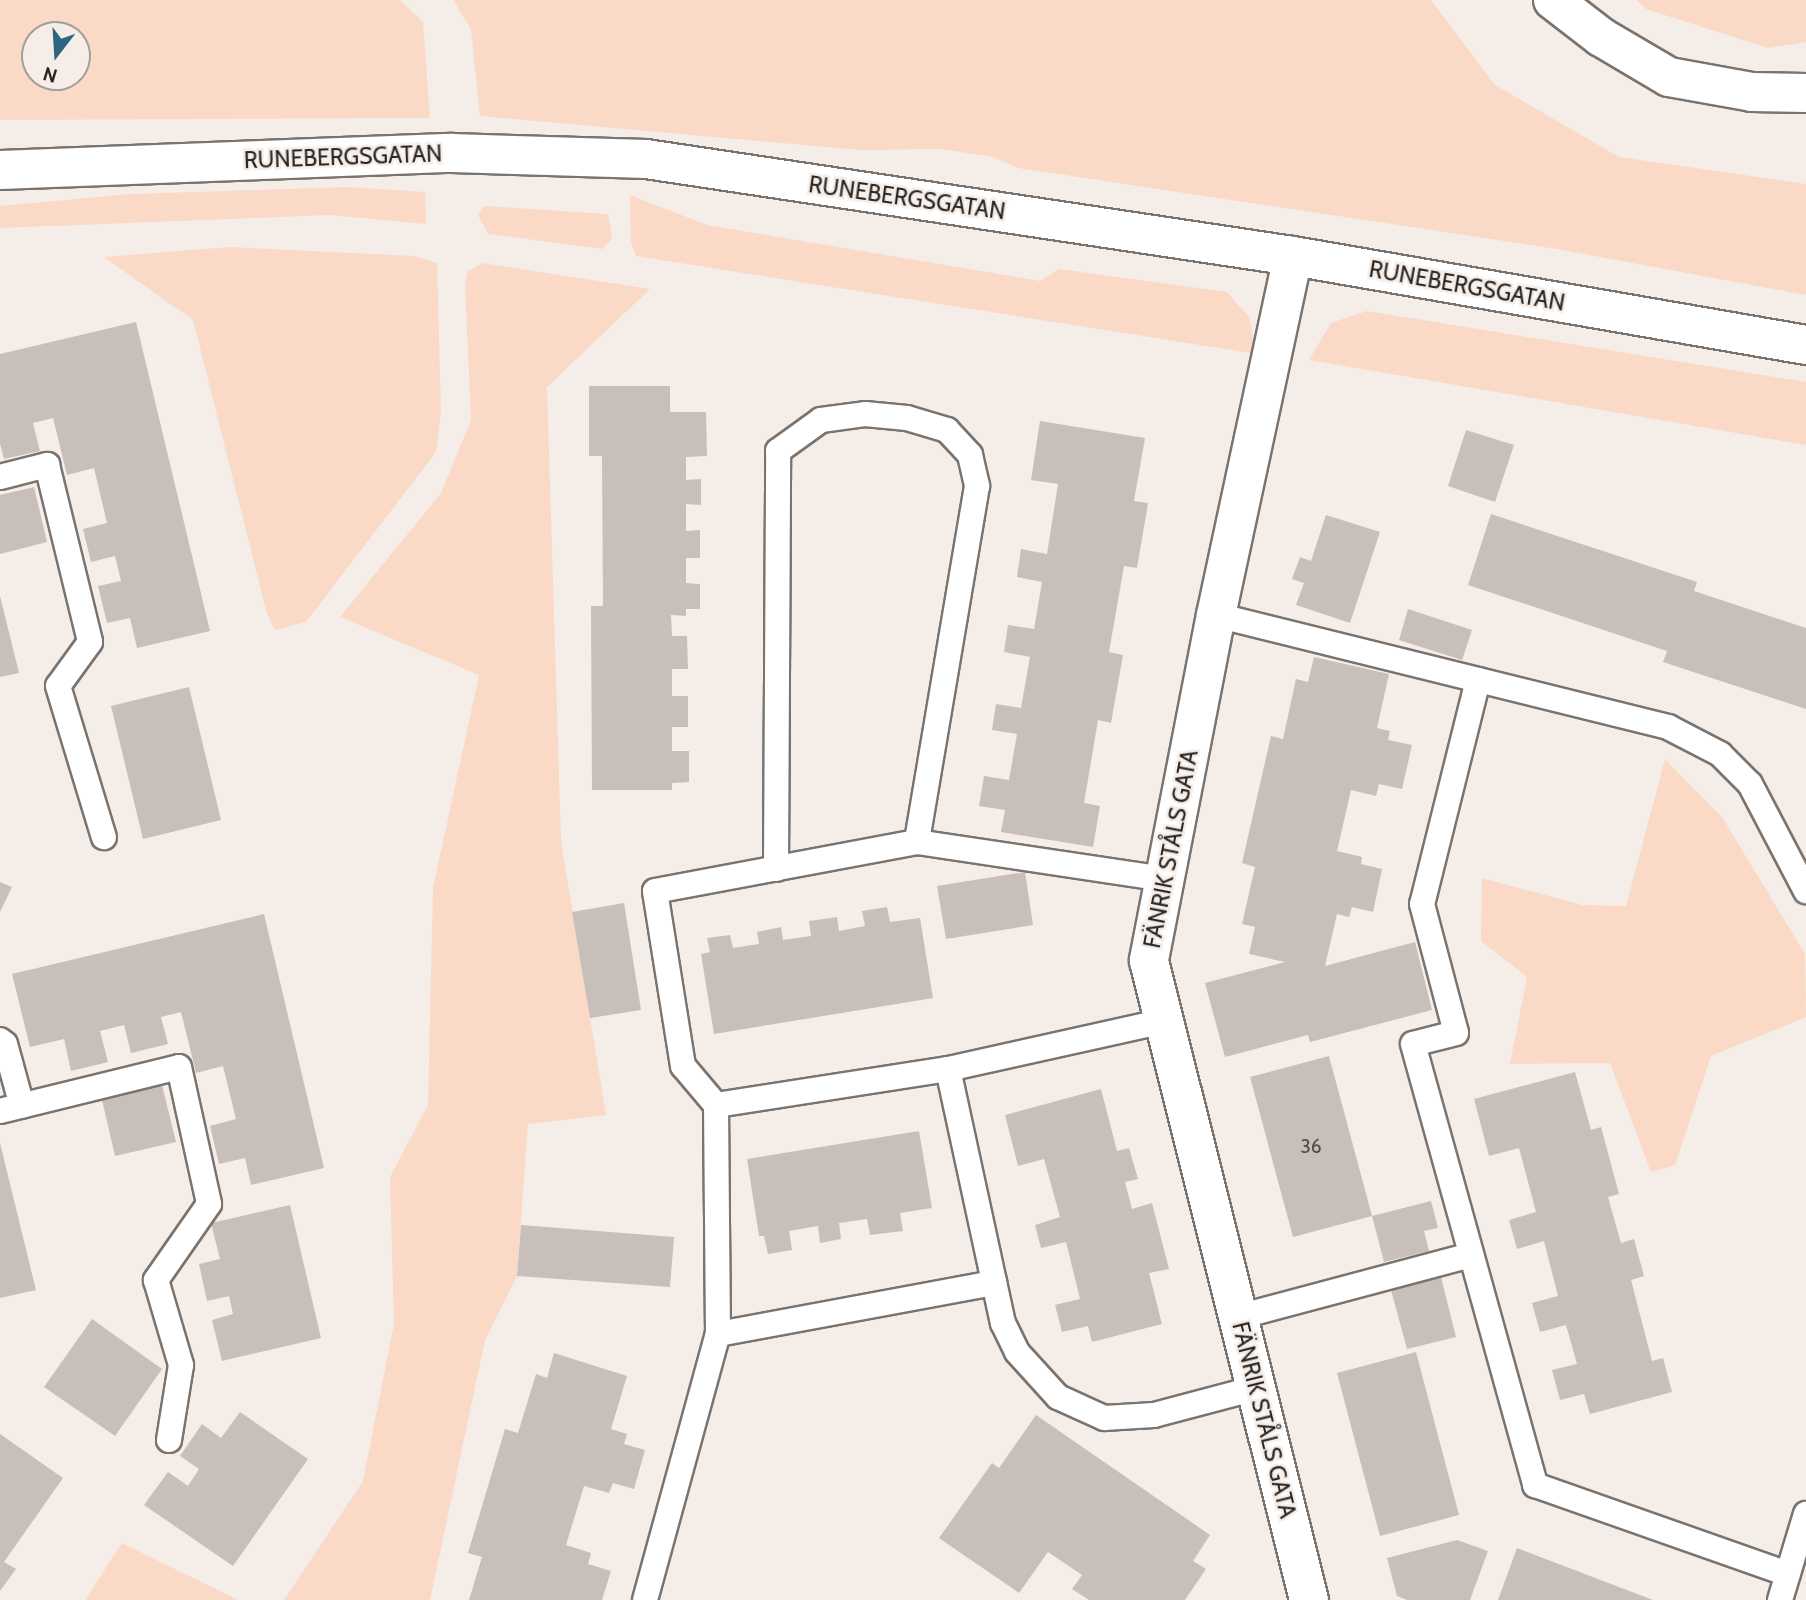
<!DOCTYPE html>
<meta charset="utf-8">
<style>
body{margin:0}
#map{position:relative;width:1806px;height:1600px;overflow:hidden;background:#f5ede8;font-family:Cabin,sans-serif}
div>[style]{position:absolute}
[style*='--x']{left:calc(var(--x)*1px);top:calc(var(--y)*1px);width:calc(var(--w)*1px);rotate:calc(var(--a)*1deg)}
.green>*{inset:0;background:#fad9c7}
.building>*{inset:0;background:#c8bfbb}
.roads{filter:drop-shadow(2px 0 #7a736e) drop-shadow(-2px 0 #7a736e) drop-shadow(0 2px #7a736e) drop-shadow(0 -2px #7a736e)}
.service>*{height:24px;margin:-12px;padding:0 12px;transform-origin:12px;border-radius:12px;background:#fff}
.minor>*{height:38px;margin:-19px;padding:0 19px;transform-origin:19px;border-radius:19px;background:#fff}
.primary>*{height:38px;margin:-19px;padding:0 19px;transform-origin:19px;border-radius:19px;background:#fff}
span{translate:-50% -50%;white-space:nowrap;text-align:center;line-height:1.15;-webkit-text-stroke:5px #f5ede8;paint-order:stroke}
.number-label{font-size:19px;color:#504c49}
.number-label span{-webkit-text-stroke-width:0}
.street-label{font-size:23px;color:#282523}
.north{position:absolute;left:21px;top:21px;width:70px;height:70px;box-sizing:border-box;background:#f5ede8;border:2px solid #a39d99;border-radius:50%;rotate:197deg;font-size:19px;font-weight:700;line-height:28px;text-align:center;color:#282523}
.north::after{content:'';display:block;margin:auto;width:24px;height:32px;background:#2e6680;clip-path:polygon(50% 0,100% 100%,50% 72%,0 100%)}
</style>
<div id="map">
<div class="green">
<i style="clip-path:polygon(evenodd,0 0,400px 0,423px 22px,430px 118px,0 120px,0 0,35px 35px,77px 35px,77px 77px,35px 77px,35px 35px)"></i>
<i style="clip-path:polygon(453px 0,1431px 0,1495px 85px,1619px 157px,1806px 184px,1806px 295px,1557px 249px,1018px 168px,993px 157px,942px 149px,860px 150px,480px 116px,471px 29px)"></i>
<i style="clip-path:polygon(1636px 0,1806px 0,1806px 42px,1768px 48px,1646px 9px)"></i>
<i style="clip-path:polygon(347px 187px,425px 192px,426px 224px,330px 215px,0 228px,0 206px,130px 194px)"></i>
<i style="clip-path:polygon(630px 195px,707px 225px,1040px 281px,1059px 269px,1227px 292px,1249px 317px,1257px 354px,636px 256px,631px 242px)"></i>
<i style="clip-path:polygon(484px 206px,608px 214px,612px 238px,603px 249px,488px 234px,478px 215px)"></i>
<i style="clip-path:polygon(229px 247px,414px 256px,437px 263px,441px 412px,436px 452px,306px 622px,275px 630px,267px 614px,193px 320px,104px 257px)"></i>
<i style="clip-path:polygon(483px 263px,650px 289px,547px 387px,561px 841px,606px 1115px,528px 1124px,517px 1276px,485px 1340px,430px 1600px,284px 1600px,363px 1481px,394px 1324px,390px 1177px,428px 1105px,433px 888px,479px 675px,340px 617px,441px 493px,471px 420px,465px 284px,468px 271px)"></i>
<i style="clip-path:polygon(1367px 311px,1806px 382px,1806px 445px,1309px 360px,1331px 323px)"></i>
<i style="clip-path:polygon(1665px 759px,1722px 817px,1805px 954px,1806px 1017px,1711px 1056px,1675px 1165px,1651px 1172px,1610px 1063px,1510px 1064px,1527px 977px,1481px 941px,1482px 878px,1582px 905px,1626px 906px)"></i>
<i style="clip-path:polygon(122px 1543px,238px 1600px,85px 1600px)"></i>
</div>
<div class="building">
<i style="clip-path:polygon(136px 322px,210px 631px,137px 648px,130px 618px,107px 623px,98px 586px,121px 581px,115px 556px,91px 562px,83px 529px,107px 523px,94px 468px,67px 475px,53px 418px,33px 423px,40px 451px,4px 459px,0 444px,0 354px)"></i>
<i style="clip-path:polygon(589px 386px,670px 386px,670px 412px,706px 412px,707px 456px,686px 457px,686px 480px,701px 479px,701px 505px,686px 504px,686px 531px,700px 530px,700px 558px,686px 558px,686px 583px,700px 584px,700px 609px,686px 609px,686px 616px,671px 615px,672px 636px,687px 636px,688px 669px,672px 669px,672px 696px,688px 696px,688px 727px,672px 727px,672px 751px,689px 751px,689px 782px,672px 783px,672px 790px,592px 790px,591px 606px,603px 606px,602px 456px,589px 456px)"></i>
<i style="clip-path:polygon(1040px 421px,1145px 438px,1134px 501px,1148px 503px,1137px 568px,1124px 566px,1109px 652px,1123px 655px,1111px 723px,1098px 720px,1084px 803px,1100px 806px,1093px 847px,1001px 832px,1005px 810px,979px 806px,984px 776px,1009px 780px,1017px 734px,992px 730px,996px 704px,1021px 708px,1030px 657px,1004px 652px,1008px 625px,1034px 629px,1042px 582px,1017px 577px,1021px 549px,1047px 554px,1058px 484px,1031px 480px)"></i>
<i style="clip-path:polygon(1466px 430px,1514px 445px,1495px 502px,1448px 486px)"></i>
<i style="clip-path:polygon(34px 487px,47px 542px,0 554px,0 495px)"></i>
<i style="clip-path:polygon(1491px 514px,1697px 582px,1694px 591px,1806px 628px,1806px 709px,1663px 662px,1667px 651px,1468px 585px)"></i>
<i style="clip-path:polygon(1326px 515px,1380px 532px,1350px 623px,1296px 605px,1304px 583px,1292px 579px,1300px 557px,1311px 561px)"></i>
<i style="clip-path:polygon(0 596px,19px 673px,0 677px)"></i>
<i style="clip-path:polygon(1408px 609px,1472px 630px,1462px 660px,1399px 640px)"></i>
<i style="clip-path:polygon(1314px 657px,1389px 674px,1377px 728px,1390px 731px,1388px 740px,1412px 745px,1402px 789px,1379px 784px,1376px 796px,1351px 790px,1337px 851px,1362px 857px,1361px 864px,1382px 869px,1373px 912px,1352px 907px,1349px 917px,1337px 914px,1325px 966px,1415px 942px,1432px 1010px,1310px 1042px,1308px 1035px,1225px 1057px,1205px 983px,1285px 962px,1249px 954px,1255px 927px,1242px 924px,1255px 867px,1242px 863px,1271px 736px,1283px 739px,1296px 679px,1308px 682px)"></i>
<i style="clip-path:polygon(189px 687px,221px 820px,143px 839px,111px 706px)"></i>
<i style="clip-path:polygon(1025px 872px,1033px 925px,946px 939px,937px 886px)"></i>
<i style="clip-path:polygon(0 882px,12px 887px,0 912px)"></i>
<i style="clip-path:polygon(624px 903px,641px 1010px,590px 1018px,572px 912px)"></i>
<i style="clip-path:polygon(887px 907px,890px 922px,920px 918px,933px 998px,714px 1034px,701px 954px,710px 952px,707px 938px,730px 935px,733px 948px,759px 944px,757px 932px,781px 927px,783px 940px,811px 936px,809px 921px,837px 917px,839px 931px,865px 926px,862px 911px)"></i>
<i style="clip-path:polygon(264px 914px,324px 1168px,251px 1185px,245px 1158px,219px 1164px,210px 1126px,236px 1119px,223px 1066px,196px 1073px,181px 1012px,161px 1017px,168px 1044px,131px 1053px,124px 1025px,100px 1031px,108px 1062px,71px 1071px,64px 1039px,30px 1047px,12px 974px)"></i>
<i style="clip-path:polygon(1329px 1056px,1372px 1216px,1431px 1201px,1438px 1228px,1424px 1231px,1429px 1251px,1384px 1262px,1372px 1216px,1293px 1237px,1250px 1077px)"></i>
<i style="clip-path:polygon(1575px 1072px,1591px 1130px,1601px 1127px,1619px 1194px,1608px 1197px,1621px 1243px,1634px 1239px,1644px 1276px,1631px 1280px,1652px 1361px,1663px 1358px,1672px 1392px,1590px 1414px,1584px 1394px,1560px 1400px,1552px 1370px,1577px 1364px,1566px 1325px,1540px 1332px,1532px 1303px,1558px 1296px,1544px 1241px,1517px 1249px,1509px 1220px,1536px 1212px,1519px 1148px,1489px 1156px,1474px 1099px)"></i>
<i style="clip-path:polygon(162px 1085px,176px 1142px,115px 1156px,102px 1100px)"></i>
<i style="clip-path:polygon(1101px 1089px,1117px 1151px,1129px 1148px,1138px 1179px,1125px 1182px,1132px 1209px,1152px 1203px,1169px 1269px,1149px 1273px,1162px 1324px,1092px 1342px,1088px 1326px,1062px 1332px,1055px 1305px,1080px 1299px,1066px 1242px,1041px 1248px,1035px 1225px,1060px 1217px,1044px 1159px,1018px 1166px,1005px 1115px)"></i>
<i style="clip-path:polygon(919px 1131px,932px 1208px,900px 1213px,903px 1231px,870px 1235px,867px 1219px,839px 1223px,841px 1239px,820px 1243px,818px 1226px,789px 1231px,792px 1250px,768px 1254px,764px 1236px,759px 1236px,747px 1159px)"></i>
<i style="clip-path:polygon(0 1143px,36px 1290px,0 1298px)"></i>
<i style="clip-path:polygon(290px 1205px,321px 1338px,222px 1361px,212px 1320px,233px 1314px,229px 1296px,207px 1301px,199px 1264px,220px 1259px,211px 1223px)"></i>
<i style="clip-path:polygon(521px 1225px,674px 1237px,670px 1287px,517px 1276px)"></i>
<i style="clip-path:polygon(1441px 1277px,1456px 1337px,1407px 1349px,1391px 1290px)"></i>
<i style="clip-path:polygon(92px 1319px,162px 1369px,115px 1436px,44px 1387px)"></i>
<i style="clip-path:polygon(1416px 1352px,1459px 1515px,1380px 1536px,1337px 1373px)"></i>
<i style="clip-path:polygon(554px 1353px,627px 1376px,611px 1429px,627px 1434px,624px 1444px,645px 1450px,634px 1489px,613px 1483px,609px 1493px,584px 1486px,566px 1545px,591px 1553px,588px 1564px,611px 1571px,602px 1600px,469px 1600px,482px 1557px,468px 1553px,505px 1429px,518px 1433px,536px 1374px,547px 1378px)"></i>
<i style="clip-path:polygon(240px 1412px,308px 1459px,233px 1566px,144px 1505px,168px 1472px,188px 1486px,199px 1469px,180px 1456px,202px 1424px,221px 1438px)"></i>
<i style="clip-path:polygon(1036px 1415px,1210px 1535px,1193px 1561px,1206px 1569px,1185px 1600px,1089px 1600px,1072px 1589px,1082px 1575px,1048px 1552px,1019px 1593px,939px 1538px,992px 1463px,999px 1468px)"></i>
<i style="clip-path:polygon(0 1434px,63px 1478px,4px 1562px,16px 1569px,0 1591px)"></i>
<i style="clip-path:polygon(1457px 1540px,1488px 1551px,1470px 1600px,1407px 1600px,1397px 1596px,1387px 1558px)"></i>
<i style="clip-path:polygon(1517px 1548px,1653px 1600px,1498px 1600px)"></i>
</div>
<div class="roads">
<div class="service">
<i style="--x:0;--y:477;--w:49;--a:-14.3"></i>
<i style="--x:47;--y:465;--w:182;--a:76.3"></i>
<i style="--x:90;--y:642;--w:54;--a:126"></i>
<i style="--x:58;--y:686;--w:158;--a:73.1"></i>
<i style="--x:1216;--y:615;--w:466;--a:13.9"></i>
<i style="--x:1668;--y:727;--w:59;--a:27.4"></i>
<i style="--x:1720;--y:754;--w:42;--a:45"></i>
<i style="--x:1750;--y:784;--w:121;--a:62.4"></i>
<i style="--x:1478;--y:680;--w:231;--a:104"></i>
<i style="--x:1422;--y:904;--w:133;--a:75.2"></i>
<i style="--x:1456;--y:1033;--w:44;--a:165.7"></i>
<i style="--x:1413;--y:1044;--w:458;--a:74.5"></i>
<i style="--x:1535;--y:1485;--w:268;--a:19.4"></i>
<i style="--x:776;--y:869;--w:418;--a:-89.7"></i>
<i style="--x:778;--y:451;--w:53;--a:-35.8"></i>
<i style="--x:821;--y:420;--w:44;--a:-7.8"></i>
<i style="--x:865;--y:414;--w:42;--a:5.4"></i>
<i style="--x:907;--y:418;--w:42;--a:16.7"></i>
<i style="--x:947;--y:430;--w:34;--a:47"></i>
<i style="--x:970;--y:455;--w:32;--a:77"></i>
<i style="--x:977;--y:486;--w:361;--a:99.6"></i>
<i style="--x:0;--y:1040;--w:6;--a:39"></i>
<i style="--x:5;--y:1044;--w:64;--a:74.7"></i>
<i style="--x:948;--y:1069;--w:260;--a:77.8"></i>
<i style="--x:1003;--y:1323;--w:32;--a:64"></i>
<i style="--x:1017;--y:1352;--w:61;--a:47.7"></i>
<i style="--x:1058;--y:1397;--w:51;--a:24.5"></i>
<i style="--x:1104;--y:1418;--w:50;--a:-3.4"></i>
<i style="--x:1154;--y:1415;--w:106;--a:-14.8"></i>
<i style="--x:716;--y:1105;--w:51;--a:-130.2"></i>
<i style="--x:683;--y:1066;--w:177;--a:-99.1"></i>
<i style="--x:655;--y:891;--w:267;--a:-10.6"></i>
<i style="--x:917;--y:842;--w:251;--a:8.5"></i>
<i style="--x:0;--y:1111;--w:184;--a:-13.8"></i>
<i style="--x:179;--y:1067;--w:140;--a:77.6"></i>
<i style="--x:209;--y:1204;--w:93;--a:124.9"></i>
<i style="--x:156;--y:1280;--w:89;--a:73.6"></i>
<i style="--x:181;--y:1365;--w:76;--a:99.1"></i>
<i style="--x:1238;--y:1317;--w:241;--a:-14.9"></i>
<i style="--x:718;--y:1334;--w:229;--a:-90.5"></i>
<i style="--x:716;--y:1105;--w:235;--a:-8.8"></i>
<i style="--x:948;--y:1069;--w:221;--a:-12.5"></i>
<i style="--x:645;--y:1600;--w:276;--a:-74.7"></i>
<i style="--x:718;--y:1334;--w:281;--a:-10.5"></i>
<i style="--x:1780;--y:1600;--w:90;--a:-73.2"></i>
</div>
<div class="minor">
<i style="--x:0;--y:170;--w:452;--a:-2.2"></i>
<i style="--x:452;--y:153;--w:194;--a:1.8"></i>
<i style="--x:646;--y:159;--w:654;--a:8.53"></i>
<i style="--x:1293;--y:256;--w:521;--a:9.84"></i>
<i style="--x:1293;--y:256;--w:367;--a:102.1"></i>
<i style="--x:1216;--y:615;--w:352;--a:101"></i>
<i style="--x:1149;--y:961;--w:659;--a:75.94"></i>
</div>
<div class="primary">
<i style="--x:1553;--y:0;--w:61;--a:37.6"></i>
<i style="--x:1601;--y:37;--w:79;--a:30.5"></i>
<i style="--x:1669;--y:77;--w:84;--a:10.2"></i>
<i style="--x:1752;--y:92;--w:54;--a:1.1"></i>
</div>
</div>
<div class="number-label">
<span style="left:1311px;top:1147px">36</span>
</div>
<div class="street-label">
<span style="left:343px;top:157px;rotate:-2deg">RUNEBERGSGATAN</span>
<span style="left:907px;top:198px;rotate:8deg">RUNEBERGSGATAN</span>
<span style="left:1467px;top:286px;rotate:10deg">RUNEBERGSGATAN</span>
<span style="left:1171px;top:849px;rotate:-79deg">FÄNRIK STÅLS GATA</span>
<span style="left:1264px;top:1420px;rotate:76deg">FÄNRIK STÅLS GATA</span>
</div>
<div class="north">N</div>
</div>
